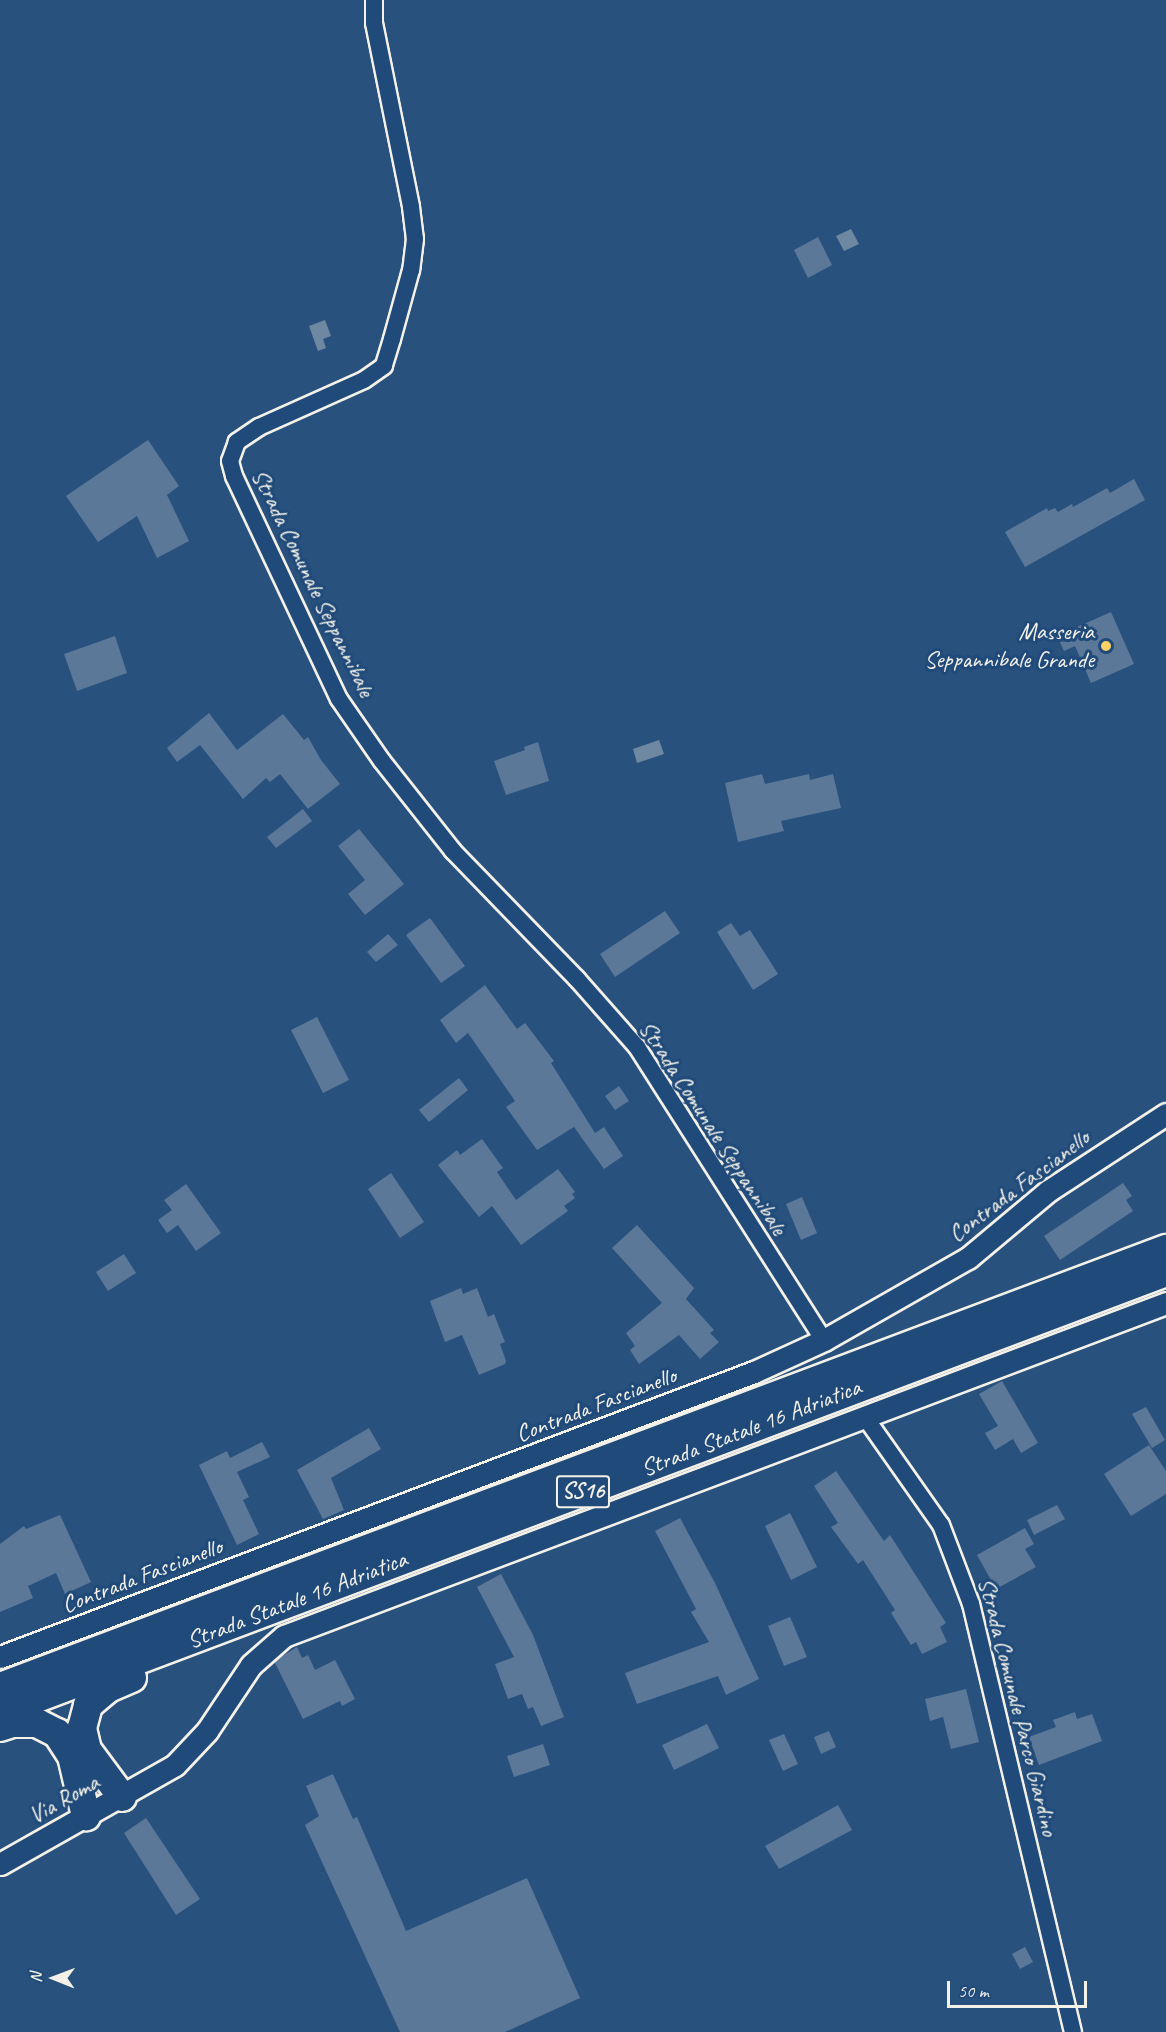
<!DOCTYPE html>
<style>
body{margin:0}
#map{position:relative;width:1166px;height:2032px;overflow:hidden;background:#28517e;font-family:Caveat,sans-serif}
div>[style]{position:absolute}
[style*='--x']{left:calc(var(--x)*1px);top:calc(var(--y)*1px);width:calc(var(--w)*1px);rotate:calc(var(--a)*1deg)}
.water>*{inset:0;background:#6e88a2}
.building>*{inset:0;background:#5b7899}
.roads{filter:drop-shadow(2px 0 #f4f1e8) drop-shadow(-2px 0 #f4f1e8) drop-shadow(0 2px #f4f1e8) drop-shadow(0 -2px #f4f1e8)}
.minor>*{height:16px;margin:-8px;padding:0 8px;transform-origin:8px;border-radius:8px;background:#1f4a7a}
.tertiary>*{height:21px;margin:-10.5px;padding:0 10.5px;transform-origin:10.5px;border-radius:10.5px;background:#1f4a7a}
.trunk>*{height:28px;margin:-14px;padding:0 14px;transform-origin:14px;border-radius:14px;background:#1f4a7a}
.dots>*{width:16px;height:16px;translate:-50% -50%;box-sizing:border-box;border:3px solid #1f4a7a;border-radius:50%}
span{translate:-50% -50%;white-space:nowrap;text-align:center;line-height:1.15;-webkit-text-stroke:6px #1f4a7a;paint-order:stroke}
.shield-label span{padding:2px 4px;background:#1f4a7a;border:2px solid;border-radius:4px;-webkit-text-stroke-width:0}
.shield-label{font-size:22px;color:#f4f1e8;font-weight:700}
.street-label{font-size:24px;color:#f4f1e8}
.poi-label{font-size:24px;color:#f4f1e8}
.right{translate:-100% -50%;text-align:right}
.north{position:absolute;left:24px;top:1948px;width:60px;height:60px;-webkit-text-stroke:4px #1f4a7a;paint-order:stroke;rotate:271deg;font-size:16px;font-weight:700;line-height:24px;text-align:center;color:#f4f1e8}
.north::after{content:'';display:block;margin:auto;width:21px;height:27px;background:#f4f1e8;clip-path:polygon(50% 0,100% 100%,50% 72%,0 100%)}
.scale{position:absolute;left:947px;top:1981px;width:140px;height:27px;box-sizing:border-box;border:3px solid #f4f1e8;border-top:0;padding-left:8px;font-size:18px;line-height:21px;white-space:nowrap;color:#f4f1e8;-webkit-text-stroke:4px #1f4a7a;paint-order:stroke}
</style>
<div id="map">
<div class="water">
<i style="clip-path:polygon(851px 229px,859px 244px,844px 251px,836px 236px)"></i>
<i style="clip-path:polygon(325px 320px,331px 336px,323px 339px,326px 348px,318px 351px,309px 326px)"></i>
<i style="clip-path:polygon(659px 740px,664px 754px,637px 763px,633px 749px)"></i>
</div>
<div class="building">
<i style="clip-path:polygon(818px 237px,832px 265px,808px 278px,794px 250px)"></i>
<i style="clip-path:polygon(148px 440px,179px 486px,167px 495px,189px 541px,157px 558px,137px 516px,98px 542px,66px 496px)"></i>
<i style="clip-path:polygon(1134px 479px,1145px 500px,1025px 567px,1005px 532px,1047px 508px,1048px 511px,1055px 508px,1058px 512px,1072px 504px,1073px 507px,1107px 488px,1110px 493px)"></i>
<i style="clip-path:polygon(1111px 612px,1134px 664px,1091px 683px,1075px 646px,1064px 651px,1057px 636px)"></i>
<i style="clip-path:polygon(115px 636px,127px 673px,77px 691px,64px 654px)"></i>
<i style="clip-path:polygon(209px 713px,237px 750px,283px 714px,304px 740px,308px 737px,321px 760px,340px 784px,308px 809px,280px 774px,270px 782px,266px 778px,243px 799px,200px 745px,177px 762px,167px 748px)"></i>
<i style="clip-path:polygon(538px 742px,549px 781px,506px 795px,494px 761px,525px 750px,524px 747px)"></i>
<i style="clip-path:polygon(762px 774px,765px 784px,809px 774px,810px 780px,833px 774px,841px 808px,781px 821px,784px 831px,738px 842px,725px 783px)"></i>
<i style="clip-path:polygon(303px 809px,312px 821px,276px 848px,267px 837px)"></i>
<i style="clip-path:polygon(359px 829px,404px 884px,365px 915px,348px 894px,365px 880px,338px 846px)"></i>
<i style="clip-path:polygon(665px 911px,680px 933px,615px 977px,600px 954px)"></i>
<i style="clip-path:polygon(430px 918px,465px 966px,441px 983px,406px 935px)"></i>
<i style="clip-path:polygon(731px 923px,740px 936px,750px 930px,778px 974px,753px 990px,717px 932px)"></i>
<i style="clip-path:polygon(388px 934px,398px 945px,376px 962px,367px 952px)"></i>
<i style="clip-path:polygon(485px 985px,517px 1029px,525px 1023px,554px 1061px,551px 1063px,595px 1133px,604px 1127px,623px 1156px,604px 1169px,574px 1127px,537px 1150px,506px 1107px,515px 1101px,468px 1033px,456px 1043px,440px 1020px)"></i>
<i style="clip-path:polygon(317px 1017px,349px 1080px,323px 1093px,291px 1030px)"></i>
<i style="clip-path:polygon(459px 1078px,468px 1090px,429px 1122px,419px 1110px)"></i>
<i style="clip-path:polygon(619px 1086px,629px 1101px,615px 1110px,605px 1096px)"></i>
<i style="clip-path:polygon(482px 1139px,503px 1168px,497px 1172px,516px 1200px,558px 1169px,575px 1192px,572px 1194px,575px 1198px,564px 1206px,568px 1211px,521px 1245px,492px 1206px,479px 1217px,438px 1165px,457px 1150px,460px 1155px)"></i>
<i style="clip-path:polygon(391px 1173px,424px 1222px,400px 1238px,368px 1189px)"></i>
<i style="clip-path:polygon(1123px 1183px,1132px 1196px,1126px 1200px,1133px 1211px,1060px 1260px,1044px 1236px)"></i>
<i style="clip-path:polygon(186px 1184px,221px 1233px,196px 1251px,178px 1225px,167px 1233px,158px 1220px,172px 1210px,164px 1200px)"></i>
<i style="clip-path:polygon(802px 1197px,817px 1233px,801px 1240px,786px 1204px)"></i>
<i style="clip-path:polygon(637px 1225px,694px 1288px,686px 1299px,714px 1330px,710px 1333px,719px 1342px,700px 1359px,679px 1335px,639px 1364px,630px 1350px,635px 1346px,626px 1333px,662px 1303px,612px 1248px)"></i>
<i style="clip-path:polygon(124px 1254px,136px 1273px,108px 1291px,96px 1272px)"></i>
<i style="clip-path:polygon(461px 1288px,463px 1294px,477px 1288px,488px 1317px,494px 1314px,505px 1342px,500px 1344px,506px 1361px,505px 1364px,479px 1375px,462px 1335px,445px 1342px,430px 1301px)"></i>
<i style="clip-path:polygon(1002px 1381px,1038px 1443px,1021px 1453px,1013px 1439px,995px 1450px,985px 1433px,998px 1426px,979px 1394px)"></i>
<i style="clip-path:polygon(1146px 1407px,1165px 1440px,1152px 1448px,1132px 1414px)"></i>
<i style="clip-path:polygon(369px 1428px,381px 1449px,331px 1478px,344px 1510px,323px 1519px,297px 1470px)"></i>
<i style="clip-path:polygon(262px 1442px,270px 1457px,237px 1472px,249px 1497px,243px 1500px,259px 1534px,237px 1545px,199px 1465px,227px 1451px,230px 1458px)"></i>
<i style="clip-path:polygon(1149px 1445px,1166px 1471px,1166px 1494px,1131px 1516px,1104px 1474px)"></i>
<i style="clip-path:polygon(836px 1471px,879px 1534px,884px 1541px,890px 1535px,920px 1582px,946px 1623px,940px 1627px,947px 1642px,922px 1654px,916px 1642px,911px 1645px,891px 1613px,895px 1610px,863px 1560px,858px 1564px,831px 1527px,838px 1523px,814px 1486px)"></i>
<i style="clip-path:polygon(1057px 1505px,1065px 1519px,1034px 1535px,1027px 1520px)"></i>
<i style="clip-path:polygon(790px 1513px,817px 1567px,791px 1580px,765px 1526px)"></i>
<i style="clip-path:polygon(60px 1515px,91px 1582px,65px 1594px,56px 1573px,28px 1586px,33px 1598px,0 1612px,0 1544px,24px 1526px,26px 1529px)"></i>
<i style="clip-path:polygon(680px 1518px,715px 1583px,759px 1679px,726px 1695px,718px 1676px,637px 1704px,625px 1673px,709px 1642px,691px 1612px,696px 1609px,655px 1531px)"></i>
<i style="clip-path:polygon(1025px 1528px,1034px 1544px,1025px 1549px,1036px 1567px,996px 1589px,977px 1555px)"></i>
<i style="clip-path:polygon(501px 1574px,533px 1635px,564px 1717px,541px 1726px,533px 1707px,528px 1709px,522px 1694px,508px 1699px,495px 1664px,514px 1657px,477px 1587px)"></i>
<i style="clip-path:polygon(790px 1617px,807px 1657px,784px 1666px,768px 1626px)"></i>
<i style="clip-path:polygon(297px 1647px,302px 1658px,308px 1655px,315px 1670px,335px 1660px,355px 1699px,342px 1706px,340px 1701px,303px 1719px,274px 1661px)"></i>
<i style="clip-path:polygon(966px 1689px,979px 1742px,951px 1749px,943px 1717px,930px 1721px,925px 1699px)"></i>
<i style="clip-path:polygon(1075px 1712px,1077px 1719px,1092px 1714px,1102px 1741px,1039px 1765px,1029px 1737px,1056px 1727px,1053px 1720px)"></i>
<i style="clip-path:polygon(707px 1724px,719px 1748px,674px 1770px,662px 1745px)"></i>
<i style="clip-path:polygon(829px 1731px,836px 1747px,821px 1754px,814px 1737px)"></i>
<i style="clip-path:polygon(784px 1734px,798px 1764px,783px 1771px,769px 1740px)"></i>
<i style="clip-path:polygon(543px 1744px,550px 1765px,514px 1777px,507px 1756px)"></i>
<i style="clip-path:polygon(333px 1774px,353px 1819px,357px 1817px,406px 1931px,527px 1878px,580px 1998px,505px 2032px,400px 2032px,305px 1825px,319px 1816px,306px 1786px)"></i>
<i style="clip-path:polygon(838px 1805px,852px 1830px,779px 1869px,765px 1846px)"></i>
<i style="clip-path:polygon(146px 1818px,200px 1899px,176px 1915px,124px 1833px)"></i>
<i style="clip-path:polygon(1025px 1947px,1033px 1962px,1020px 1969px,1012px 1954px)"></i>
</div>
<div class="roads">
<div class="minor">
<i style="--x:374;--y:0;--w:23;--a:90"></i>
<i style="--x:374;--y:23;--w:188;--a:78.6"></i>
<i style="--x:411;--y:207;--w:32;--a:83"></i>
<i style="--x:415;--y:239;--w:31;--a:97"></i>
<i style="--x:411;--y:270;--w:72;--a:105.4"></i>
<i style="--x:392;--y:339;--w:28;--a:107"></i>
<i style="--x:384;--y:366;--w:24;--a:145"></i>
<i style="--x:364;--y:380;--w:115;--a:155.9"></i>
<i style="--x:259;--y:427;--w:27;--a:146"></i>
<i style="--x:237;--y:442;--w:20;--a:110"></i>
<i style="--x:230;--y:461;--w:16;--a:75"></i>
<i style="--x:234;--y:476;--w:246;--a:64.8"></i>
<i style="--x:339;--y:699;--w:75;--a:55.3"></i>
<i style="--x:382;--y:761;--w:115;--a:51.7"></i>
<i style="--x:453;--y:851;--w:178;--a:45.9"></i>
<i style="--x:577;--y:979;--w:91;--a:48.6"></i>
<i style="--x:637;--y:1047;--w:348;--a:57.5"></i>
<i style="--x:865;--y:1417;--w:132;--a:54.9"></i>
<i style="--x:941;--y:1525;--w:85;--a:69.2"></i>
<i style="--x:971;--y:1604;--w:440;--a:76.6"></i>
</div>
<div class="tertiary">
<i style="--x:0;--y:1657;--w:806;--a:-20.71"></i>
<i style="--x:754;--y:1372;--w:77;--a:-24.6"></i>
<i style="--x:824;--y:1340;--w:166;--a:-29.7"></i>
<i style="--x:968;--y:1258;--w:104;--a:-39.9"></i>
<i style="--x:1048;--y:1191;--w:141;--a:-33.1"></i>
<i style="--x:0;--y:1864;--w:201;--a:-29.5"></i>
<i style="--x:175;--y:1765;--w:47;--a:-46.7"></i>
<i style="--x:207;--y:1731;--w:79;--a:-56.3"></i>
<i style="--x:251;--y:1665;--w:44;--a:-41.3"></i>
<i style="--x:284;--y:1636;--w:943;--a:-20.68"></i>
</div>
<div class="trunk">
<i style="--x:0;--y:1687;--w:1246;--a:-20.59"></i>
<i style="--x:0;--y:1712;--w:1246;--a:-20.67"></i>
<i style="--x:0;--y:1727;--w:13;--a:-18"></i>
<i style="--x:12;--y:1723;--w:25;--a:0"></i>
<i style="--x:37;--y:1723;--w:22;--a:27"></i>
<i style="--x:57;--y:1733;--w:27;--a:57"></i>
<i style="--x:72;--y:1756;--w:62;--a:76.9"></i>
<i style="--x:122;--y:1797;--w:59;--a:-126.7"></i>
<i style="--x:87;--y:1750;--w:23;--a:-103"></i>
<i style="--x:82;--y:1728;--w:24;--a:-75"></i>
<i style="--x:88;--y:1705;--w:26;--a:-40"></i>
<i style="--x:108;--y:1688;--w:26;--a:-23"></i>
</div>
</div>
<div class="dots">
<i style="left:1106px;top:646px;background:#ffd166"></i>
</div>
<div class="shield-label">
<span style="left:583px;top:1492px">SS16</span>
</div>
<div class="street-label">
<span style="left:313px;top:583px;rotate:64deg">Strada Comunale Seppannibale</span>
<span style="left:713px;top:1128px;rotate:57deg">Strada Comunale Seppannibale</span>
<span style="left:1019px;top:1186px;rotate:-37deg">Contrada Fascianello</span>
<span style="left:596px;top:1405px;rotate:-21deg">Contrada Fascianello</span>
<span style="left:751px;top:1428px;rotate:-21deg">Strada Statale 16 Adriatica</span>
<span style="left:142px;top:1576px;rotate:-21deg">Contrada Fascianello</span>
<span style="left:297px;top:1600px;rotate:-21deg">Strada Statale 16 Adriatica</span>
<span style="left:1018px;top:1707px;rotate:76deg">Strada Comunale Parco Giardino</span>
<span style="left:64px;top:1799px;rotate:-29deg">Via Roma</span>
</div>
<div class="poi-label">
<span class="right" style="left:1094px;top:646px">Masseria<br>Seppannibale Grande</span>
</div>
<div class="north">N</div>
<div class="scale">50 m</div>
</div>
